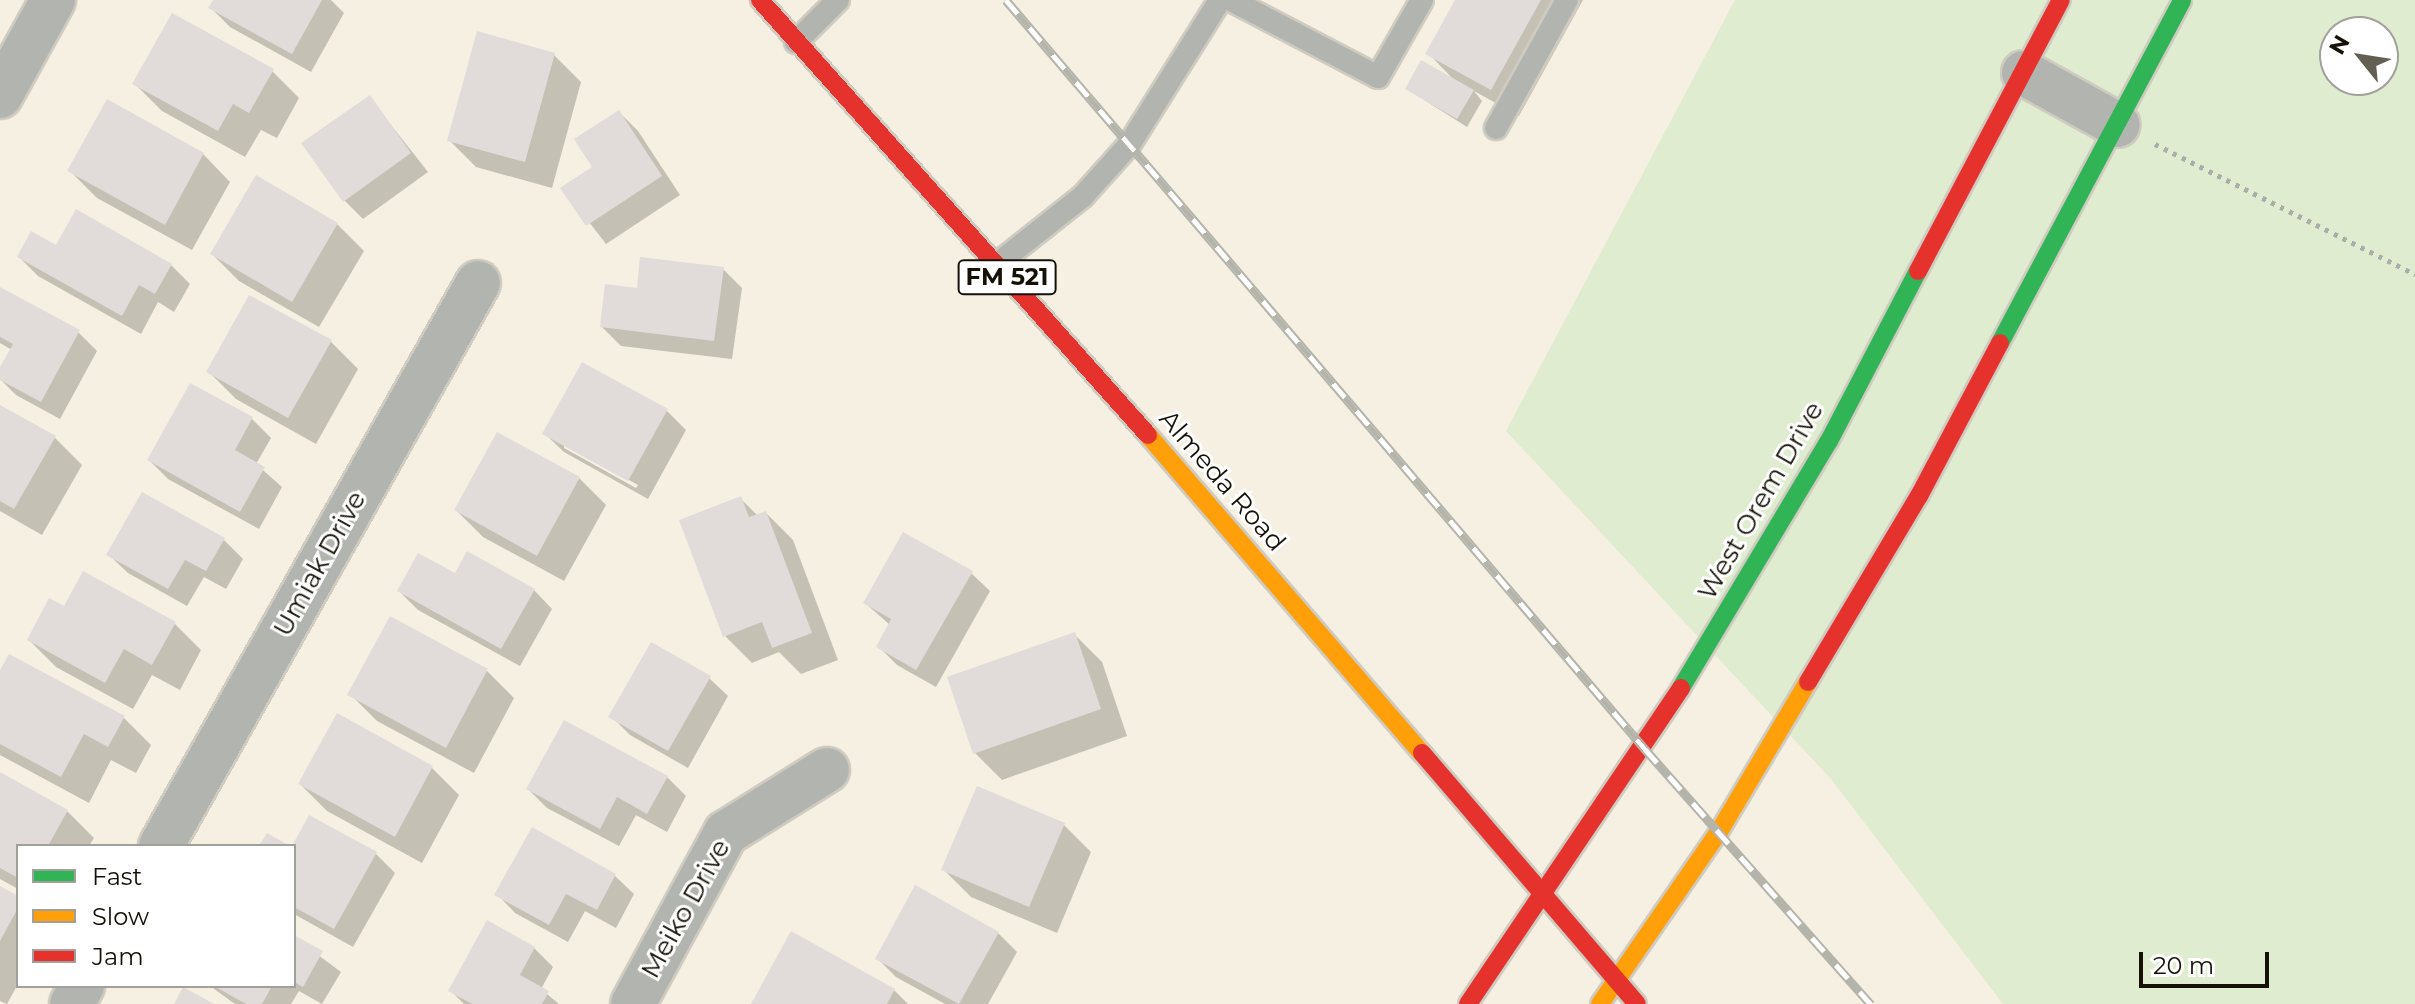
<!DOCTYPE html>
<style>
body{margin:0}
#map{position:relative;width:2415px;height:1004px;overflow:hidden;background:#f5f0e1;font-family:Montserrat,sans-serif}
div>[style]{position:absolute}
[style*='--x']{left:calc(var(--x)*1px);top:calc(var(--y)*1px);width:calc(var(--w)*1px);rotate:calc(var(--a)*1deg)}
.green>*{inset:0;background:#dfeccf}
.shadow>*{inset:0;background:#0003}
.building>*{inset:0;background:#e1dbda}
.path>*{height:5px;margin-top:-2.5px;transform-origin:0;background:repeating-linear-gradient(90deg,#acada8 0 4px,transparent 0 10px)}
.roads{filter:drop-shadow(2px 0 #cfcbc0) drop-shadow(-2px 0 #cfcbc0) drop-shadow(0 2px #cfcbc0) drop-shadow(0 -2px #cfcbc0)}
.lane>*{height:22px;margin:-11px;padding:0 11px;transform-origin:11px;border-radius:11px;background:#b2b4af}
.street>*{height:44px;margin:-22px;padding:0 22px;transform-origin:22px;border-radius:22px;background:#b2b4af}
.fast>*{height:18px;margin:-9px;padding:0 9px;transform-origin:9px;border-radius:9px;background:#30b455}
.slow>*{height:18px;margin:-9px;padding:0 9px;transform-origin:9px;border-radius:9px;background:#ff9f0a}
.jam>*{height:18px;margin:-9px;padding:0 9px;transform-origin:9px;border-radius:9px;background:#e5322d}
.rail>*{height:9px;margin-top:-4.5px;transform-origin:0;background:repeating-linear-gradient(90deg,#fff 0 18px,#b4b4ab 0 36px);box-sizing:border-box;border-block:2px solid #b4b4ab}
span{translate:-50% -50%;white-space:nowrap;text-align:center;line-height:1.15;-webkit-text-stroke:6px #fff;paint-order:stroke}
.shield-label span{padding:2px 6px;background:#fff;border:2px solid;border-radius:6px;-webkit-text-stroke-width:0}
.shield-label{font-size:24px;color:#151106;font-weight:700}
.street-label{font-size:26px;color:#151106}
.legend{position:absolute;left:16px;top:844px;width:280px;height:144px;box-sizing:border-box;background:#fff;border:2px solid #a1a09b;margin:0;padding:10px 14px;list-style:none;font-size:24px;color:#151106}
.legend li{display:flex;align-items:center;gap:16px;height:40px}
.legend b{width:40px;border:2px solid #a1a09b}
.north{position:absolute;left:2319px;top:16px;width:80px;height:80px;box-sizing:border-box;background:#fff;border:2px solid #a1a09b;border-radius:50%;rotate:300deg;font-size:22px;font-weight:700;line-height:32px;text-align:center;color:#151106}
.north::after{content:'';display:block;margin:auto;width:28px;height:36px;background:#635f53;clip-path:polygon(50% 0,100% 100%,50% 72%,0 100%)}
.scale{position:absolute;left:2139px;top:952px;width:130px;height:36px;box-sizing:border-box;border:4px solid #151106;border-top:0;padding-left:10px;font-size:24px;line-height:28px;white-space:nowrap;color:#151106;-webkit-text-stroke:6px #fff;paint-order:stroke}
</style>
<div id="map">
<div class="green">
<i style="clip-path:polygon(evenodd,1735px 0,2415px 0,2415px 1004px,2003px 1004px,1831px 779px,1506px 431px,1735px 0,2335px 32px,2383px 32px,2383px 80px,2335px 80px,2335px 32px)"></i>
</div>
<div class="shadow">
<i style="clip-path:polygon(215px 0,331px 0,344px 13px,311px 72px,230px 27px,211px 8px)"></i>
<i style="clip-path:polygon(1457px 0,1583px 0,1519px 116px,1474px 91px,1482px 101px,1467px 127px,1407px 89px,1453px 79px,1428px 53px)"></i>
<i style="clip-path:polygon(554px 55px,581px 82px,552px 188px,476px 167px,449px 140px)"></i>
<i style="clip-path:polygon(272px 71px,299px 98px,277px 138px,261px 130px,245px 157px,162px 111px,135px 84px)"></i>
<i style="clip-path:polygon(369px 97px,428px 172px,363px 219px,344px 200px)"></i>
<i style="clip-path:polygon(619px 112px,638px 131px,680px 195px,606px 244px,563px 188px,595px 167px)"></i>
<i style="clip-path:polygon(203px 154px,230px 182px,192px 250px,97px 198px,70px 171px)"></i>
<i style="clip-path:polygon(337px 224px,364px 251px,319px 327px,239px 281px,212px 254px)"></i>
<i style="clip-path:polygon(57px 247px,171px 265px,190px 284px,174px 312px,158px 302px,141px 334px,38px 276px,19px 257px)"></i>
<i style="clip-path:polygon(723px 269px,742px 288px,732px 359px,621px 346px,602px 327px,638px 290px)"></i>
<i style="clip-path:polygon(0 292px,78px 332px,97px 351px,60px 419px,16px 395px,0 379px,12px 350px,0 343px)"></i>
<i style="clip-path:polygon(330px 341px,358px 369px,316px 444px,236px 399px,209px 372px)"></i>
<i style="clip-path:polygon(evenodd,583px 364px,667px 411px,686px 430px,648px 499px,564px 452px,545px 434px,583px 364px,564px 444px,638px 485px,636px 488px,564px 448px,564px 444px)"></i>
<i style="clip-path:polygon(0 407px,55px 438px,82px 465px,42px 535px,0 511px)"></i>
<i style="clip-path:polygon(252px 419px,271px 438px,256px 464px,282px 487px,259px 529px,168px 479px,149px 460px)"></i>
<i style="clip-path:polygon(579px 478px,606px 505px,564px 581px,483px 537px,456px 510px)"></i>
<i style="clip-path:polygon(143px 494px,224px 540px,243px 559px,226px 589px,204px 577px,187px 606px,128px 573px,109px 555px)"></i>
<i style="clip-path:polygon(740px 498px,758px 516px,766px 513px,793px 540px,838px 660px,801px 674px,779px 652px,752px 663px,725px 636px)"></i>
<i style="clip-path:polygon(971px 573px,990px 591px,936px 687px,897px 665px,878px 646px,890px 625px,865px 603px)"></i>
<i style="clip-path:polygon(534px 590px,552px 609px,520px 666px,418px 610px,399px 591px)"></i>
<i style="clip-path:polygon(64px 609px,174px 623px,201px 650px,180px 690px,152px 675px,133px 709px,56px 667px,29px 640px)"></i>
<i style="clip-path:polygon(391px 619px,487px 671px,514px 698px,474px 773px,377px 721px,350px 694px)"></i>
<i style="clip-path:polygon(1075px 635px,1102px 662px,1127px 736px,1002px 780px,975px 753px)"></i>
<i style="clip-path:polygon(0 674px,124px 718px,151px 745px,136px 773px,111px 760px,89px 803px,0 755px)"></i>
<i style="clip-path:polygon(709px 678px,728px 696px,688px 768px,630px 735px,611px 716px)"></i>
<i style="clip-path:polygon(338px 716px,432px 768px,459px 795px,422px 863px,327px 811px,300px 784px)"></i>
<i style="clip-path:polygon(0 775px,67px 811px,94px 838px,89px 846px,18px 846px,18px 889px,0 879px)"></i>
<i style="clip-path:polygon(667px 777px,686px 796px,667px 832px,636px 815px,619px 846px,547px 808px,528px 789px)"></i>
<i style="clip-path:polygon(1064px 825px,1091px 852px,1057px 933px,971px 897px,944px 870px)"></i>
<i style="clip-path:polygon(294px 846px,376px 854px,395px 873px,353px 947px,294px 914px)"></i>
<i style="clip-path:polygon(615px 876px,634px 894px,616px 928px,585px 911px,568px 942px,515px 913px,497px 894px)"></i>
<i style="clip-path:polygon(0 889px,18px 898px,18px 984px,7px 1004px,0 1001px)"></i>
<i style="clip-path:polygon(998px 933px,1017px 952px,988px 1004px,945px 1004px,896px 977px,877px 958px)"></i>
<i style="clip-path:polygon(294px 937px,341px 972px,322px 1004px,299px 991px,291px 1004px,235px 1004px,210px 986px,294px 986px)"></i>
<i style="clip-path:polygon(534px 948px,553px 967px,541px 989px,559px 1004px,464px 1004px,450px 990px)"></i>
<i style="clip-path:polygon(894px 990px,908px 1004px,754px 1004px)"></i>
</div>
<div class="building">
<i style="clip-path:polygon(213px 0,322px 0,292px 54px,208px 8px)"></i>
<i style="clip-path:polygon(1455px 0,1541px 0,1491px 90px,1425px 54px)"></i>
<i style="clip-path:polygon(172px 13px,274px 69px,249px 113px,233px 104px,218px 131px,132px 84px)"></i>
<i style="clip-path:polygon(477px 31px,555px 53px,525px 162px,447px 141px)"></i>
<i style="clip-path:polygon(1421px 60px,1474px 90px,1457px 119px,1405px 89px)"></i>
<i style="clip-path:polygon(370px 95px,411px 153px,343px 202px,301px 143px)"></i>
<i style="clip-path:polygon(107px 99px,204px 153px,165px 225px,67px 171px)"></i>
<i style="clip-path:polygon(619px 110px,662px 176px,586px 226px,560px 188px,592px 167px,574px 139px)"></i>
<i style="clip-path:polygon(256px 175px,338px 223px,292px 302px,210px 254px)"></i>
<i style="clip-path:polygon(76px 209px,172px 264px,155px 294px,139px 285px,122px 316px,17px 257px,31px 231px,56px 245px)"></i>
<i style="clip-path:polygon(640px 257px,724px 267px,714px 341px,600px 327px,605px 284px,637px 288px)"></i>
<i style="clip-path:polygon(0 287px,80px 330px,41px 402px,0 380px,0 367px,13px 344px,0 337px)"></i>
<i style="clip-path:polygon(249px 295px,332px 340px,288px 418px,206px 372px)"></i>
<i style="clip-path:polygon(582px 362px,668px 409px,628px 481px,542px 434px)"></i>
<i style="clip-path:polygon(190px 383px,253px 417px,235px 450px,265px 467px,240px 512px,147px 460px)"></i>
<i style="clip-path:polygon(0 405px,56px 436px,14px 509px,0 501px)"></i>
<i style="clip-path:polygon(497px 432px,580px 477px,537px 556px,454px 510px)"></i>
<i style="clip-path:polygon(142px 492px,225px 538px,206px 571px,185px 560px,168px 589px,106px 555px)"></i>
<i style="clip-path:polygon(741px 496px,749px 517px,766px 511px,812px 633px,772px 648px,762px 622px,723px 637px,679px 520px)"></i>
<i style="clip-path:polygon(903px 532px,973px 571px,916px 670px,876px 647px,891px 619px,863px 603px)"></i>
<i style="clip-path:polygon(467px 551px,535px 589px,501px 649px,397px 591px,418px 553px,455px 573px)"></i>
<i style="clip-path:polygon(83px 571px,176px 622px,152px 665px,124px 649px,105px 683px,27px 640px,49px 598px,64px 606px)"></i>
<i style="clip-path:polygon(390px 616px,488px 669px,446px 748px,347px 695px)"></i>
<i style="clip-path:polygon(1075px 632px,1101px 709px,973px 754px,947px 677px)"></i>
<i style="clip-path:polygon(651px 642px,711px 676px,668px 751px,608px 717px)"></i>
<i style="clip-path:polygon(9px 654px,125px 716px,108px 747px,84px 734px,61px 777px,0 744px,0 670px)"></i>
<i style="clip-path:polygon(337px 713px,433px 766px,395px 837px,298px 784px)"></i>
<i style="clip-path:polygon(564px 720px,668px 776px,647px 814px,617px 797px,600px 829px,526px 789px)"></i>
<i style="clip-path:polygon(0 772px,68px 810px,48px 846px,18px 846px,18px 878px,0 868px)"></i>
<i style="clip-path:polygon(977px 786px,1065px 823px,1029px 907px,941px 870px)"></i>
<i style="clip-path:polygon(309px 815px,377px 852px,334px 929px,294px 907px,292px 846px)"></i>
<i style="clip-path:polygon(532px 827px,616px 874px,597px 910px,566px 894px,549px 925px,494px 895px)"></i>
<i style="clip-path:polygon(267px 833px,290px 846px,259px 846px)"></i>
<i style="clip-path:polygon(915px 885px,999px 932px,959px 1004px,875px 959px)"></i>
<i style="clip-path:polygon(0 886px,18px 896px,18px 908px,0 941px)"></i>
<i style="clip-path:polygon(487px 920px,535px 947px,520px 975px,549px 991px,542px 1004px,472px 1004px,448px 991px)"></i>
<i style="clip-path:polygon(791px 931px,895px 989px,887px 1004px,751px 1004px)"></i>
<i style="clip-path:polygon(294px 935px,323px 951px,303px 987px,294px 982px)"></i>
<i style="clip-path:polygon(214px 986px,272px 986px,262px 1004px,246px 1004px)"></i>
<i style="clip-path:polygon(183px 987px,214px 1004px,174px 1004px)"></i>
</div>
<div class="path">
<i style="--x:2155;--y:144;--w:291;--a:26.6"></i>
</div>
<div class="roads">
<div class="lane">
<i style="--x:1231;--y:0;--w:166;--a:27.6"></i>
<i style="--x:1378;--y:77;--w:89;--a:-60.3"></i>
<i style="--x:796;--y:42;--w:59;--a:-45"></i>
<i style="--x:1496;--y:128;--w:146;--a:-61"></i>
<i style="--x:996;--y:265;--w:111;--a:-38.4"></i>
<i style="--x:1083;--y:196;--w:69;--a:-48"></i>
<i style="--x:1129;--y:145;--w:171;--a:-57.9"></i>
</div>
<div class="street">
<i style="--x:2024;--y:73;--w:107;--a:29"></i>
<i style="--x:0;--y:96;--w:110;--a:-61.1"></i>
<i style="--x:161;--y:846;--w:646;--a:-60.62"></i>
<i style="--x:72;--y:1004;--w:21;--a:-61"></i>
<i style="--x:633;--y:1004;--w:195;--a:-61.5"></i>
<i style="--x:726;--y:833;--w:119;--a:-32"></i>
</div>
<div class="fast">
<i style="--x:2000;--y:343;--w:388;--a:-62"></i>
<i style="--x:1681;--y:688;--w:288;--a:-59.1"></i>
<i style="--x:1829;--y:441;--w:192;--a:-62.4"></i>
</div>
<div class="slow">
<i style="--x:1148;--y:435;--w:420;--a:49.3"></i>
<i style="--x:1600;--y:1004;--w:211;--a:-55.4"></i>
<i style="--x:1720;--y:830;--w:172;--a:-59.3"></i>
</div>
<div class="jam">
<i style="--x:760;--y:0;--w:583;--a:48.27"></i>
<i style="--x:1918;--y:271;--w:306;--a:-62.2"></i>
<i style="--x:1808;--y:682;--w:217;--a:-59.2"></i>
<i style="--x:1919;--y:496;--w:173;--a:-62.1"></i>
<i style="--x:1422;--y:753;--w:330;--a:49.4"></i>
<i style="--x:1468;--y:1004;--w:381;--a:-56"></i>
</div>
</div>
<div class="rail">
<i style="--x:1006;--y:0;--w:985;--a:49.53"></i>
<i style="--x:1645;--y:749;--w:341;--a:48.5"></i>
</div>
<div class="shield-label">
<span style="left:1007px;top:277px">FM 521</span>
</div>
<div class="street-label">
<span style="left:1222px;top:481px;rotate:49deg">Almeda Road</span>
<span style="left:1761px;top:501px;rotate:-60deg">West Orem Drive</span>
<span style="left:320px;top:564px;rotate:-61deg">Umiak Drive</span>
<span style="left:686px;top:909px;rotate:-61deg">Meiko Drive</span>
</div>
<ul class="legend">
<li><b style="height:10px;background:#30b455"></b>Fast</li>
<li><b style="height:10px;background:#ff9f0a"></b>Slow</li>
<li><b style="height:10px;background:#e5322d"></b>Jam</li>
</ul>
<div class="north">N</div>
<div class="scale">20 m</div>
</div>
